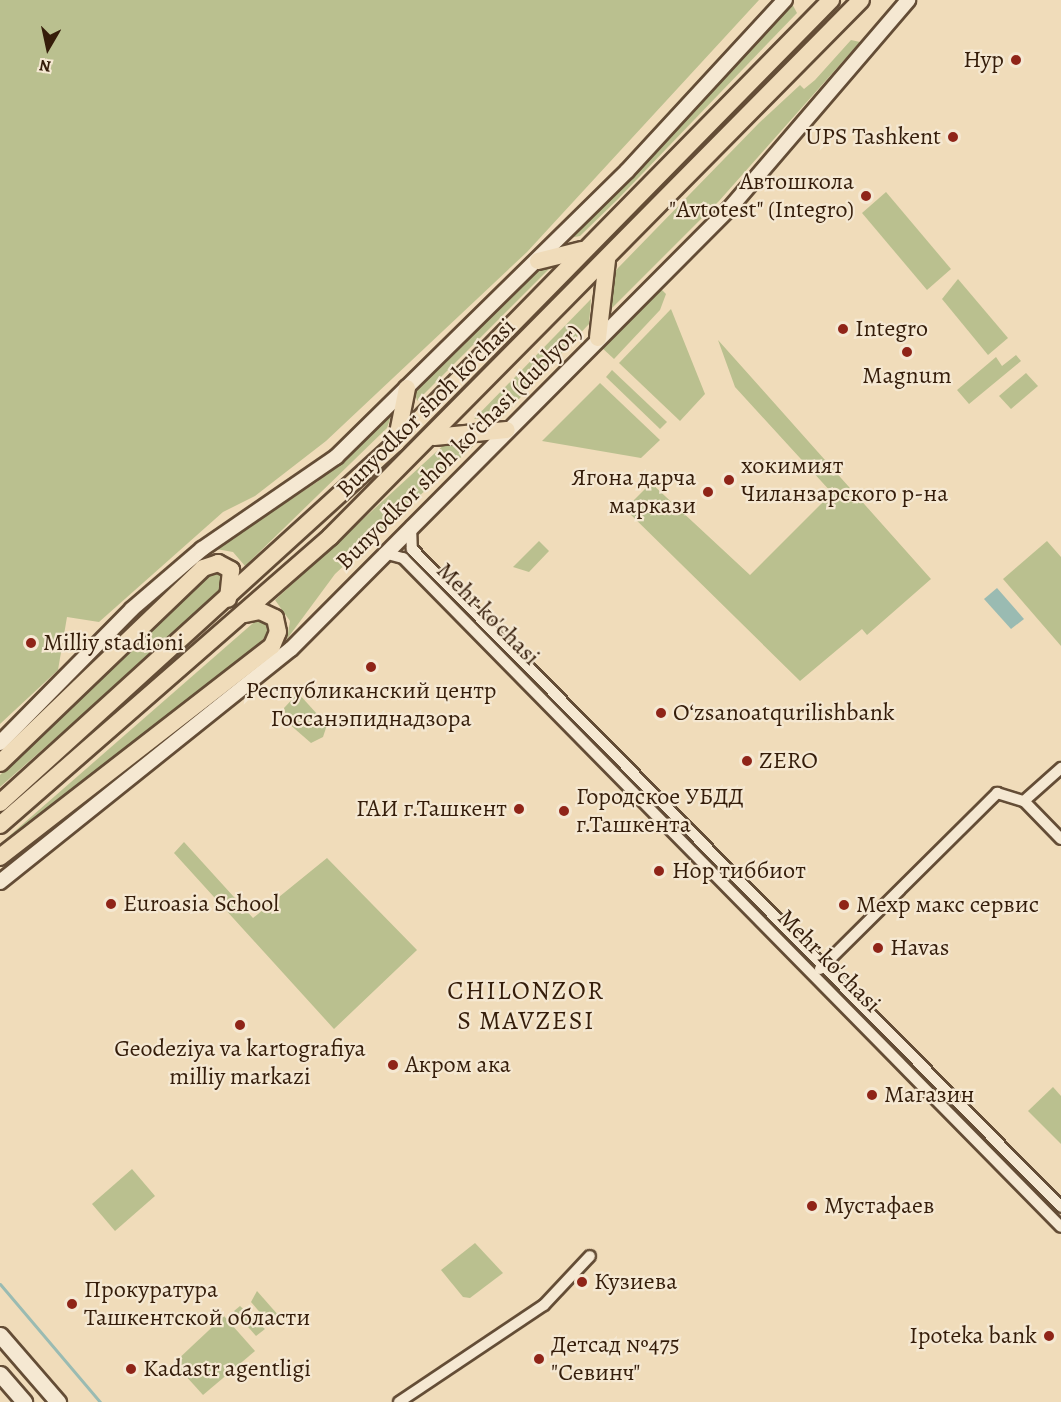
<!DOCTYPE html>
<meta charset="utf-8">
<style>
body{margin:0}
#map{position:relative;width:1061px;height:1402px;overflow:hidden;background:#f0dcba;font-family:Alegreya,serif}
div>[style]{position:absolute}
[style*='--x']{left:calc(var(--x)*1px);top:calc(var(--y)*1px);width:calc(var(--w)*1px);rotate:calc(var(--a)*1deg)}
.green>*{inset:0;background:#bac08f}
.water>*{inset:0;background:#9abbb2}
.stream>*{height:3px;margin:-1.5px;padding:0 1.5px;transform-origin:1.5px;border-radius:1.5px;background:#9abbb2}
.roads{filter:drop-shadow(2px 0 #644d36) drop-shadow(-2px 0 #644d36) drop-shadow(0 2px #644d36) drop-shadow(0 -2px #644d36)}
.minor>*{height:10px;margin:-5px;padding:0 5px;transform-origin:5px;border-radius:5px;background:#f5e8d2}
.tertiary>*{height:14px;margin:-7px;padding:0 7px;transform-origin:7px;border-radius:7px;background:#f5e8d2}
.secondary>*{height:15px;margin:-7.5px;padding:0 7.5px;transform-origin:7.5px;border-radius:7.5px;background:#f5e8d2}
.primary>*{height:16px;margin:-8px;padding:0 8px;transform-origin:8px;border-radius:8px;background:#f0dcba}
.dots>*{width:16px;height:16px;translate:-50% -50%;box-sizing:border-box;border:3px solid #f5e8d2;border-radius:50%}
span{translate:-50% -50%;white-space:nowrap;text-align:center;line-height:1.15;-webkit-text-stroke:4.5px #f5e8d2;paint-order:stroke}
.poi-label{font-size:24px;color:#351d0a}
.right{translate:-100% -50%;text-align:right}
.left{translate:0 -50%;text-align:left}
.street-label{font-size:24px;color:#351d0a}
.neighbourhood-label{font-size:26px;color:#351d0a;letter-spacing:1.5px}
.north{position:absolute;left:18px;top:18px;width:60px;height:60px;-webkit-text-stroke:4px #f5e8d2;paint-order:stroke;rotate:189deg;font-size:16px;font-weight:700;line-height:24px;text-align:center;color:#351d0a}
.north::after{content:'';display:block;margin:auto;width:21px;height:27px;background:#351d0a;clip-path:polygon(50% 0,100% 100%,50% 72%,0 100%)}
</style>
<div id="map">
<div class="green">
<i style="clip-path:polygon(0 0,759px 0,527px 252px,326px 441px,255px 496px,223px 512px,99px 622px,67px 617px,58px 670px,0 724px)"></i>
<i style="clip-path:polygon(790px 0,797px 13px,618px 199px,580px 236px,564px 239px)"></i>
<i style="clip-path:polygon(851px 40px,860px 42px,719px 201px,608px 312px,609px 279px,618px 268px,759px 123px,800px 85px,804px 89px,815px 80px)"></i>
<i style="clip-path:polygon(886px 192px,951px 269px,927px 290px,862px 213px)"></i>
<i style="clip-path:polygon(553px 265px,417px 401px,415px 391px,537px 268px)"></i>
<i style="clip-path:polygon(958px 279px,1008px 338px,988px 355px,942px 299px)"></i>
<i style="clip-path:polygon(658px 286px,666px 294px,660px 310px,614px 359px,600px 346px)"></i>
<i style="clip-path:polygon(591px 299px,589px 324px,504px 415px,474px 419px)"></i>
<i style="clip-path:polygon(671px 309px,705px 394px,680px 421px,619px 363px)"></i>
<i style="clip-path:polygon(718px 340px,931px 579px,867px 635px,862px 629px,800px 681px,625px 509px,651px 483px,750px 575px,832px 493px,735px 387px)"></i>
<i style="clip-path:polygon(1016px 355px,1021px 361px,969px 404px,957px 390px,996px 357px,1002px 366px)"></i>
<i style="clip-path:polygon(612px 370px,667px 422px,660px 429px,606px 377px)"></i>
<i style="clip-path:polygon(1026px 373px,1038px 386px,1011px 409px,999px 396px)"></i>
<i style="clip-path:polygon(600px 383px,660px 440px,641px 458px,542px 441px)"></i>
<i style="clip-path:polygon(392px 413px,387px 428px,245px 566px,233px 552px,216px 549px,317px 482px)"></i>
<i style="clip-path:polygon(483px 437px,335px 574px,287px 639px,290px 621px,275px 600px,447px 442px)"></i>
<i style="clip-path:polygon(539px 541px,549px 551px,529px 572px,513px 567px)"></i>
<i style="clip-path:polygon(1047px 541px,1061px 557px,1061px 646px,1003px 579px)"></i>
<i style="clip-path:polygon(218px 567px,227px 581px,194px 616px,0 787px,0 775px,26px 748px)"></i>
<i style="clip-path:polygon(259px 618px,272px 624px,269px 633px,237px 665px,0 844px)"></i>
<i style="clip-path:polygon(298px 693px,327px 725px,323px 737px,311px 743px,288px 723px,284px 708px)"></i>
<i style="clip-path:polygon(184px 842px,253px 918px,327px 858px,417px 950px,334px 1029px,174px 853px)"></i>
<i style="clip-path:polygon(1053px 1087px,1061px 1096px,1061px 1144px,1028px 1111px)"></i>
<i style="clip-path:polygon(132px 1169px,155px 1196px,115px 1231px,92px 1204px)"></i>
<i style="clip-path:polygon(475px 1243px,503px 1273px,470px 1298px,463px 1297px,441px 1270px)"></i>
<i style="clip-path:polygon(257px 1291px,279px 1316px,270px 1324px,251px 1302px)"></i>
<i style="clip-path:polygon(240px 1306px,265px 1329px,256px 1336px,234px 1311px)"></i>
<i style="clip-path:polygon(224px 1316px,255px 1351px,203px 1395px,174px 1363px)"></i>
</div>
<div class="water">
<i style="clip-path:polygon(997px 588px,1024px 619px,1011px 629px,984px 599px)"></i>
</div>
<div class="stream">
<i style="--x:0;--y:1284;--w:155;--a:49.7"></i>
</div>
<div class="roads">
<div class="minor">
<i style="--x:411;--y:526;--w:23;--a:88"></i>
<i style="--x:412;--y:549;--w:924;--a:45.39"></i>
<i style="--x:384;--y:553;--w:20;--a:15"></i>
<i style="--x:403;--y:558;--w:938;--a:45.47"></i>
<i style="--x:1024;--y:801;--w:50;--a:-41.7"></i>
<i style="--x:820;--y:969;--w:250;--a:-44.8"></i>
<i style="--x:997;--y:793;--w:28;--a:17"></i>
<i style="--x:1024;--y:801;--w:53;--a:45.8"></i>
<i style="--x:399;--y:1402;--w:174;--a:-33.8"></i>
<i style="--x:544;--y:1305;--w:67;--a:-46.8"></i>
</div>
<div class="tertiary">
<i style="--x:0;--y:743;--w:188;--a:-45.4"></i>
<i style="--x:132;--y:609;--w:92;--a:-40.6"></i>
<i style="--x:202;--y:549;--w:163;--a:-34.5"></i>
<i style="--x:336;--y:457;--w:408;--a:-44.5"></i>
<i style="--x:627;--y:171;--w:233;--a:-47.3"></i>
<i style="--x:0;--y:882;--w:373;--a:-38.7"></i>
<i style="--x:291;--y:649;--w:622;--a:-45.13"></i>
<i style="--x:730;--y:208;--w:274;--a:-49.4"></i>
</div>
<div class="secondary">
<i style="--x:0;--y:1335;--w:89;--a:49.1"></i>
<i style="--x:0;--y:1374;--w:37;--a:49"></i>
</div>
<div class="primary">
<i style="--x:538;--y:261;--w:45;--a:-14"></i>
<i style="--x:598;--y:338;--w:79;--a:-83.4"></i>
<i style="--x:434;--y:437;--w:73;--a:-5.5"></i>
<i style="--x:396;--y:443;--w:56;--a:-78.7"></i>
<i style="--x:0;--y:763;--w:281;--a:-43.8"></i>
<i style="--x:203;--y:568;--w:16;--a:-18"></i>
<i style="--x:218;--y:563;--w:15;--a:28"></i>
<i style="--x:231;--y:570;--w:29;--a:96"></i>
<i style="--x:0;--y:803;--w:535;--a:-42.27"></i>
<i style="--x:396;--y:443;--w:621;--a:-45.52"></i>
<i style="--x:0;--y:825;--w:438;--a:-41.1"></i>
<i style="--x:330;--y:537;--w:755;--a:-45.32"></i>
<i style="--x:0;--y:857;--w:344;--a:-37.8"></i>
<i style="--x:272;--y:646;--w:15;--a:-67"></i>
<i style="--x:278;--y:632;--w:14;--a:-102"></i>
<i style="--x:275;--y:618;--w:17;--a:-155"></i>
<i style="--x:260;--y:611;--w:16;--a:169"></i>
</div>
</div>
<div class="dots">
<i style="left:1016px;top:60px;background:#8f2418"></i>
<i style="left:953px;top:137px;background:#8f2418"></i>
<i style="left:866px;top:196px;background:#8f2418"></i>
<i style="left:843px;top:329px;background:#8f2418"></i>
<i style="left:907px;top:352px;background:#8f2418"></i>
<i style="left:729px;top:480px;background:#8f2418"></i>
<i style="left:708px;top:492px;background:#8f2418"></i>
<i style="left:31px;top:643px;background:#8f2418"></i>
<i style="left:371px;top:667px;background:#8f2418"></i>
<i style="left:661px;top:713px;background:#8f2418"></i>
<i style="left:747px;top:761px;background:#8f2418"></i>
<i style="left:519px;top:809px;background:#8f2418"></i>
<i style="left:564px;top:811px;background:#8f2418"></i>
<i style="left:659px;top:871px;background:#8f2418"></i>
<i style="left:111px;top:904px;background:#8f2418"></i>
<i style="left:844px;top:905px;background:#8f2418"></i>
<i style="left:878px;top:948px;background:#8f2418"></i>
<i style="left:240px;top:1025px;background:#8f2418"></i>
<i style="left:393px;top:1065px;background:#8f2418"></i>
<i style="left:872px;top:1095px;background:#8f2418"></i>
<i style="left:812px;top:1206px;background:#8f2418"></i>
<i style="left:582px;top:1282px;background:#8f2418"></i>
<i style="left:72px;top:1304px;background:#8f2418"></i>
<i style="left:1049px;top:1336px;background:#8f2418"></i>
<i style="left:539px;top:1359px;background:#8f2418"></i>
<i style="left:131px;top:1369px;background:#8f2418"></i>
</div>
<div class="poi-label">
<span class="right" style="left:1004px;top:60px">Нур</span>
<span class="right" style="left:941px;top:137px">UPS Tashkent</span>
<span class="right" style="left:854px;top:196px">Автошкола<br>"Avtotest" (Integro)</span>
<span class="left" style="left:855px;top:329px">Integro</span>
<span style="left:907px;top:376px">Magnum</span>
<span class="left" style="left:741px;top:480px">хокимият<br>Чиланзарского р-на</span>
<span class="right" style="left:696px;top:492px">Ягона дарча<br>маркази</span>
<span class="left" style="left:43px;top:643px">Milliy stadioni</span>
<span style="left:371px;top:705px">Республиканский центр<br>Госсанэпиднадзора</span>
<span class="left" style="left:673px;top:713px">Oʻzsanoatqurilishbank</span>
<span class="left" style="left:759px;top:761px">ZERO</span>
<span class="left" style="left:576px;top:811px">Городское УБДД<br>г.Ташкента</span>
<span class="right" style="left:507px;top:809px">ГАИ г.Ташкент</span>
<span class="left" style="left:672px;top:871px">Нор тиббиот</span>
<span class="left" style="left:123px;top:904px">Euroasia School</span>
<span class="left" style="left:856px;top:905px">Мехр макс сервис</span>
<span class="left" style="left:890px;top:948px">Havas</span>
<span style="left:240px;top:1063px">Geodeziya va kartografiya<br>milliy markazi</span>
<span class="left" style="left:405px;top:1065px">Акром ака</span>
<span class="left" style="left:884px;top:1095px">Магазин</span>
<span class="left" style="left:824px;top:1206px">Мустафаев</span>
<span class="left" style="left:594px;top:1282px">Кузиева</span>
<span class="left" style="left:84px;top:1304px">Прокуратура<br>Ташкентской области</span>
<span class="right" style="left:1037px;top:1336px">Ipoteka bank</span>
<span class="left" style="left:551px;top:1359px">Детсад №475<br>"Севинч"</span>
<span class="left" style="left:143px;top:1369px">Kadastr agentligi</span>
</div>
<div class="street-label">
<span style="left:426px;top:408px;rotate:-45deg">Bunyodkor shoh ko'chasi</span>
<span style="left:459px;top:447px;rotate:-45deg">Bunyodkor shoh koʻchasi (dublyor)</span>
<span style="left:488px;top:614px;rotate:45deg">Mehr ko'chasi</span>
<span style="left:829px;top:961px;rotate:45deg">Mehr ko'chasi</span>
</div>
<div class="neighbourhood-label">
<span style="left:526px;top:1006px">CHILONZOR<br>S MAVZESI</span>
</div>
<div class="north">N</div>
</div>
